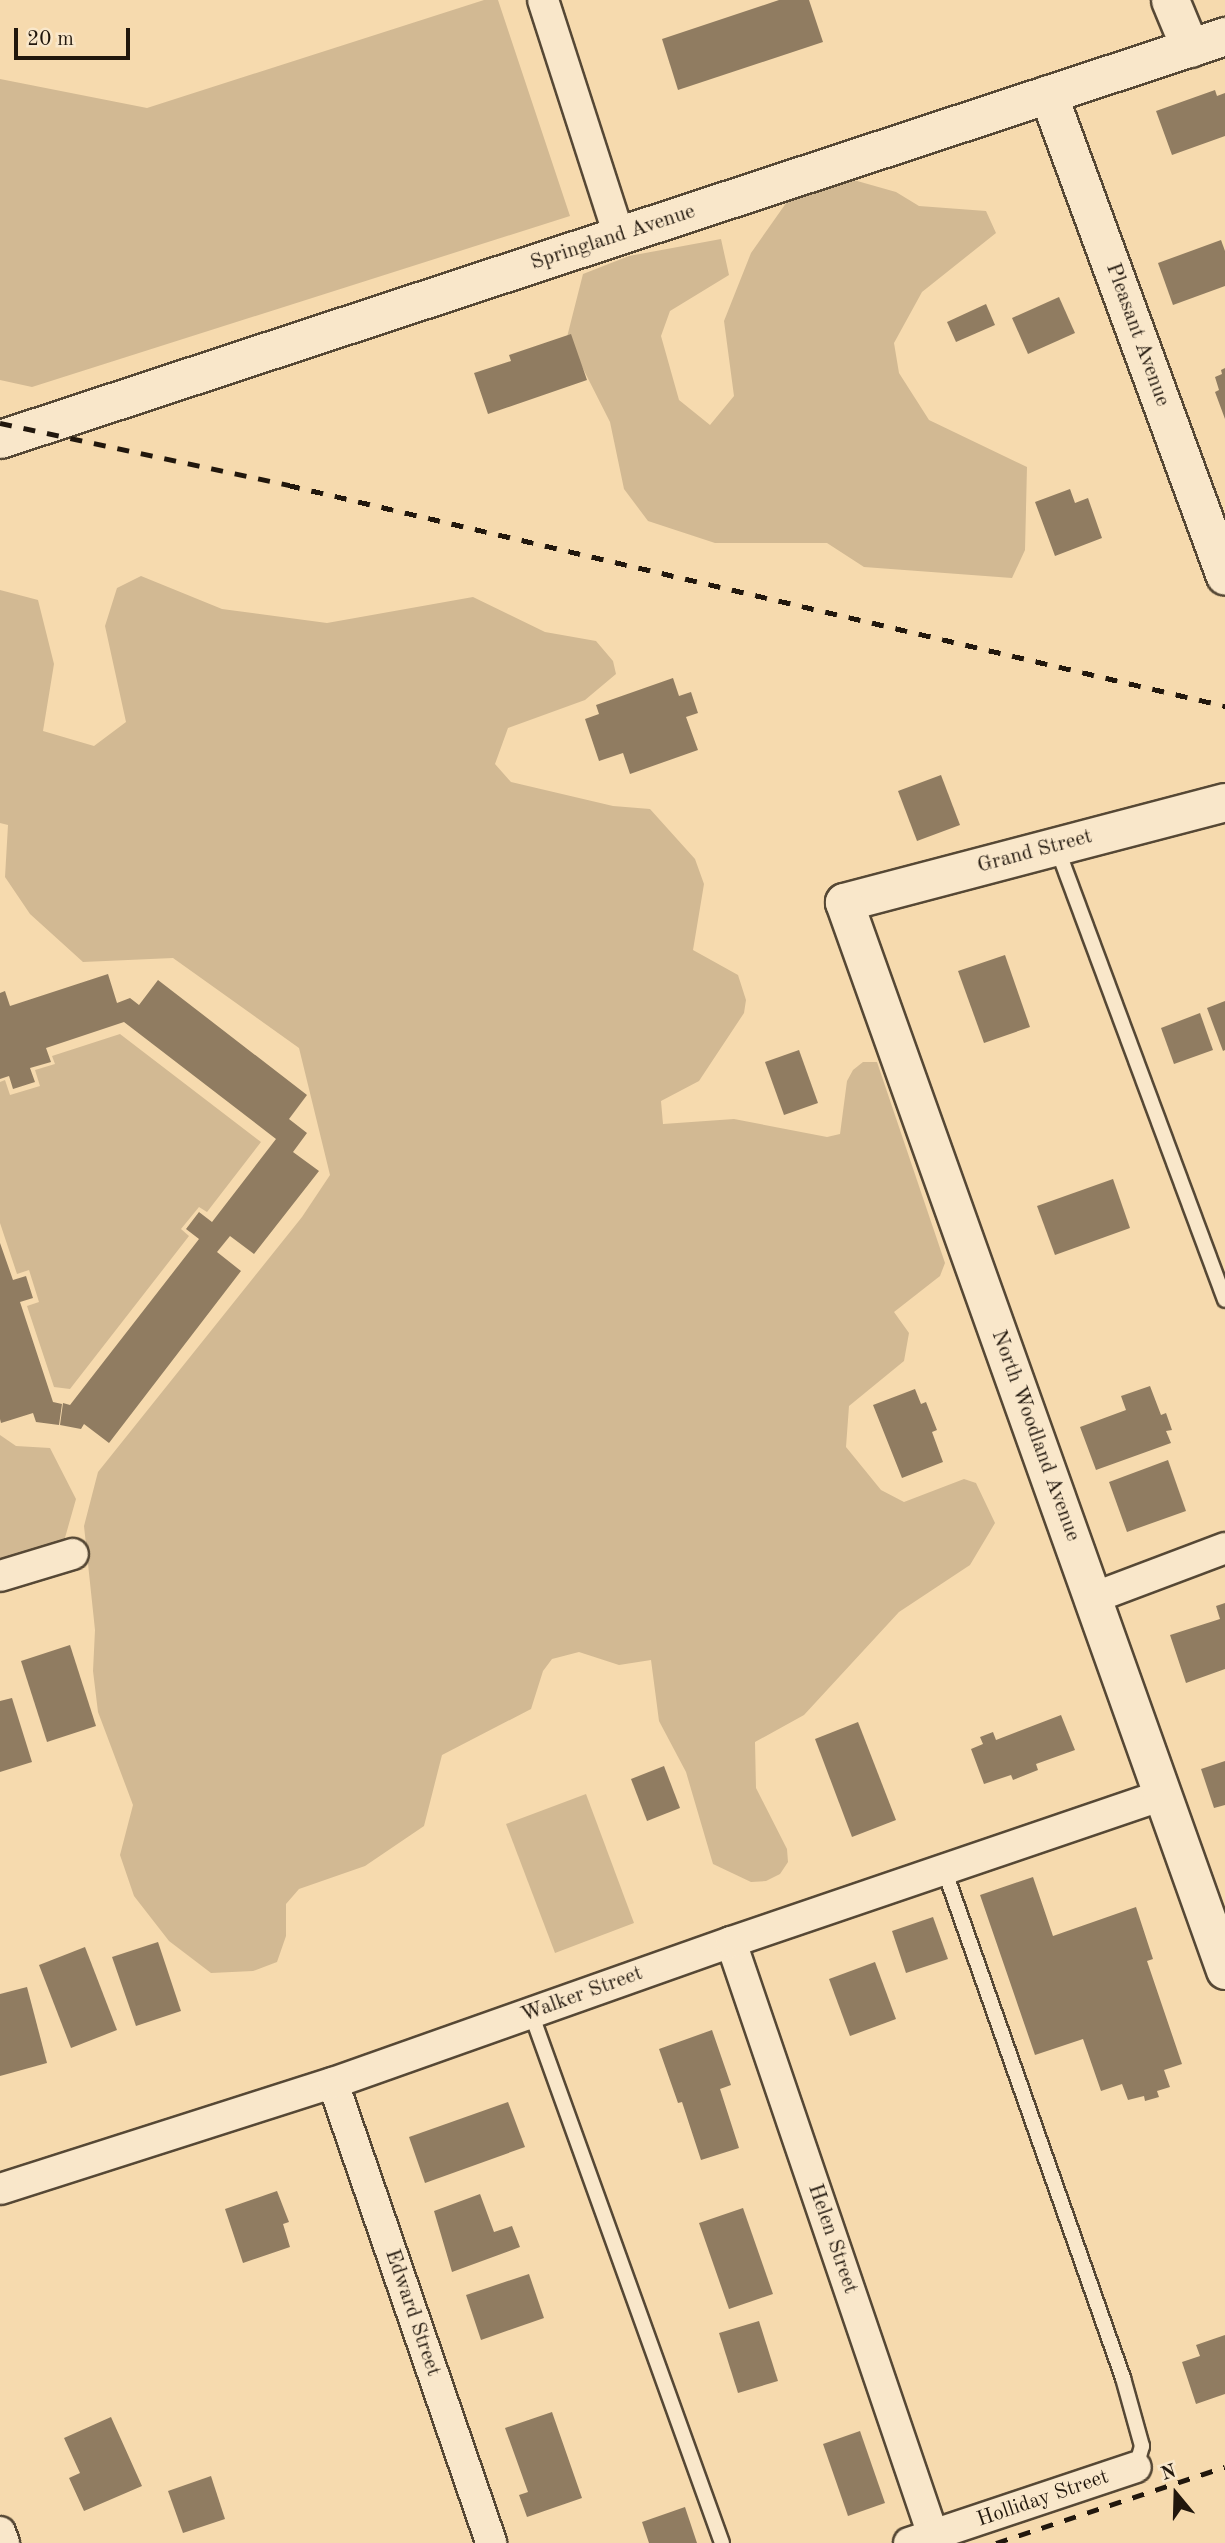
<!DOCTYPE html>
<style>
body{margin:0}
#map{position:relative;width:1225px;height:2543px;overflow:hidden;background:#f6daae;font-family:"Old Standard TT",serif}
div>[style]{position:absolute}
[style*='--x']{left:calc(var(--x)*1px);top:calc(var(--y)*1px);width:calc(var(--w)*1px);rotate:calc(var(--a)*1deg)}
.green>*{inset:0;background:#d2b993}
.building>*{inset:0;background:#907c61}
.roads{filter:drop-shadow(2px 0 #564835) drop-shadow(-2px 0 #564835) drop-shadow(0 2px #564835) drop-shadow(0 -2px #564835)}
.service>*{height:14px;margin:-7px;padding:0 7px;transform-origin:7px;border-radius:7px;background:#f9e7ca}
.minor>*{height:30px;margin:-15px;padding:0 15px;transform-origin:15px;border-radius:15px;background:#f9e7ca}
.tertiary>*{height:37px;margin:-18.5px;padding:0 18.5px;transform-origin:18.5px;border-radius:18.5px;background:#f9e7ca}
.rail>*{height:5px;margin-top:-2.5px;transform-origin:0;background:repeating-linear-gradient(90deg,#21170d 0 12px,transparent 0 24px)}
span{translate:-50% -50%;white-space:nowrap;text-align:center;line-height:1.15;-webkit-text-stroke:5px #f9e7ca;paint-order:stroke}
.street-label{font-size:21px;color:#21170d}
.north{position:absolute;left:1141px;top:2459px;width:70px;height:70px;-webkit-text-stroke:5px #f9e7ca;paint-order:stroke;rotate:341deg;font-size:19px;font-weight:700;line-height:28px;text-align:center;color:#21170d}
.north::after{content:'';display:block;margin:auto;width:24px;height:32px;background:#21170d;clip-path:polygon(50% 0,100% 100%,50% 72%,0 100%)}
.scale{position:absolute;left:14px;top:28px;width:116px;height:32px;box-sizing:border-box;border:4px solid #21170d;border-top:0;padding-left:9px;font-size:21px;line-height:24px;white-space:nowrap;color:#21170d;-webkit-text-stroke:5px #f9e7ca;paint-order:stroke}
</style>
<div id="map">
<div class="green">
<i style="clip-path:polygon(484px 0,498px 0,570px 216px,32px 387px,0 380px,0 79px,147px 108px)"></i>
<i style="clip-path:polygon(843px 177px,896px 192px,919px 206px,986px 211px,996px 233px,922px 292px,894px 343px,899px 373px,929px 420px,1027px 467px,1025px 550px,1012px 578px,864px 567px,827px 543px,715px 543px,648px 521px,624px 489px,610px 422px,567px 337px,583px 274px,629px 256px,721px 239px,729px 275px,670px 311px,661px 336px,679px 400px,710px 425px,734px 396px,724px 321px,751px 253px,796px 189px)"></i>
<i style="clip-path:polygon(141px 576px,222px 609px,327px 623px,473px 597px,545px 632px,596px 641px,613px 661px,616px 674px,585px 700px,508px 728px,495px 764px,511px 782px,613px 806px,650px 809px,695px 859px,704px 884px,693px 950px,738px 975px,746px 1000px,744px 1013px,699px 1081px,661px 1101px,663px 1124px,734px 1119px,827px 1137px,840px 1134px,847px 1081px,853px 1070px,863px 1062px,877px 1062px,945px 1263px,940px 1276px,894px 1312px,909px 1333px,904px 1361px,849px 1406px,846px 1447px,881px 1490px,904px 1502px,964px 1479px,976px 1483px,995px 1523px,970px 1565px,899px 1612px,804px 1715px,755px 1742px,756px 1788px,787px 1849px,788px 1862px,780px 1874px,766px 1881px,751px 1882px,713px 1864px,686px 1772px,659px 1721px,651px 1660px,619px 1665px,579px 1652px,552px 1659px,543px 1671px,531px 1709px,442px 1755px,424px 1826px,365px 1866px,299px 1889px,286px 1904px,286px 1936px,277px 1962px,253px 1971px,211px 1973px,169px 1941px,134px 1896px,120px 1855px,133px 1805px,98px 1712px,93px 1671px,95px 1630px,84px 1526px,98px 1472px,302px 1217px,330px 1175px,299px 1048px,173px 958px,83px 962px,30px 914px,5px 877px,8px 825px,0 823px,0 590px,38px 600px,54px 664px,43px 731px,94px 746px,126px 722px,105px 626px,117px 588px)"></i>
<i style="clip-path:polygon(120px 1034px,261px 1142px,207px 1212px,199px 1207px,181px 1229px,189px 1236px,70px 1389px,54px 1387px,27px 1306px,39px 1302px,29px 1270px,17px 1274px,0 1223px,0 1082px,5px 1080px,10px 1095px,40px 1086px,35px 1070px,55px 1064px,52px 1056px)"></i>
<i style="clip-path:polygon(0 1435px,16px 1446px,50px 1448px,76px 1499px,55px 1573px,0 1582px)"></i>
<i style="clip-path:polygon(586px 1794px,634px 1923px,555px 1953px,506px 1824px)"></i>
</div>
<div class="building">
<i style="clip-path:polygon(779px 0,809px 0,823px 42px,678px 90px,662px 39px)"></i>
<i style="clip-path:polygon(1215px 90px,1217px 96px,1225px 93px,1225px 136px,1172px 155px,1156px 111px)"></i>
<i style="clip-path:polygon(1221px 240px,1225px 251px,1225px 286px,1173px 305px,1158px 263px)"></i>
<i style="clip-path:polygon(1059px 297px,1075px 333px,1028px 354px,1012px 318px)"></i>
<i style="clip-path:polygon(986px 304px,995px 325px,956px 342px,947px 322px)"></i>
<i style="clip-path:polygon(571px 334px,587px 380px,488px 414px,474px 373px,511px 361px,509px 355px)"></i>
<i style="clip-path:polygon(1225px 368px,1225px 419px,1215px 392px,1219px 390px,1215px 377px,1222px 374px,1221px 370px)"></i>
<i style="clip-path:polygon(1070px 489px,1075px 503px,1088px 498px,1102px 538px,1055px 556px,1035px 502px)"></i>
<i style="clip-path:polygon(673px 678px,679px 696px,691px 692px,698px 713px,686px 717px,698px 750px,630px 774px,623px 753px,599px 761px,585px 719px,599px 714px,596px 705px)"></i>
<i style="clip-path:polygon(941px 775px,960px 825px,917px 841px,898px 791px)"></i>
<i style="clip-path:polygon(1005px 955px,1030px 1027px,984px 1043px,958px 971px)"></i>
<i style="clip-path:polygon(108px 974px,117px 1003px,130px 998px,139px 1005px,158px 980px,307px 1095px,289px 1119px,307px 1133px,293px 1152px,319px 1171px,254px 1254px,230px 1236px,217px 1252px,241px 1271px,109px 1443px,84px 1424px,81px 1429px,60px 1425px,63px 1403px,70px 1405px,199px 1239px,186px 1229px,199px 1212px,212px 1222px,276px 1139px,124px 1022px,46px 1048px,51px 1062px,30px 1068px,35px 1082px,13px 1089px,9px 1076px,0 1079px,0 993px,5px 991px,10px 1006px)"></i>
<i style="clip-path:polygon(1225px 1001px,1225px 1050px,1223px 1051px,1207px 1008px)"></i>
<i style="clip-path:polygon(1200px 1013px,1213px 1050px,1174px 1064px,1161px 1028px)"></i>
<i style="clip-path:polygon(799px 1050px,818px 1103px,784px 1115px,765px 1062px)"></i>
<i style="clip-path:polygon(1113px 1179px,1130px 1228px,1055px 1255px,1037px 1206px)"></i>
<i style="clip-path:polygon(0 1243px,13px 1280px,26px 1276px,33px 1298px,20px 1302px,53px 1402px,62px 1404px,59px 1425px,36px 1422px,33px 1413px,1px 1423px,0 1419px)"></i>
<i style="clip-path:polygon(1150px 1386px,1161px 1415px,1166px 1413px,1172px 1430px,1166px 1431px,1171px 1443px,1096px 1470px,1080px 1427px,1126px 1410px,1121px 1396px)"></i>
<i style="clip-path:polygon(915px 1389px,921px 1404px,926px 1402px,937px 1430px,932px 1432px,943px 1462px,902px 1478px,873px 1405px)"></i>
<i style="clip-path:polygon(1168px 1460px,1186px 1511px,1127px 1532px,1109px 1482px)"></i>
<i style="clip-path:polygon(1225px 1603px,1225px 1669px,1186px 1683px,1170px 1635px,1220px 1619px,1216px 1606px)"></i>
<i style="clip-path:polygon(70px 1645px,96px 1726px,47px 1742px,21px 1661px)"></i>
<i style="clip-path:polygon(12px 1698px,32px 1762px,0 1772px,0 1701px)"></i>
<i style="clip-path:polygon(1061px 1715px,1075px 1750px,1036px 1764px,1038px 1770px,1013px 1780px,1011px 1775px,984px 1784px,971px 1749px,983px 1744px,980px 1737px,993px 1732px,996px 1740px)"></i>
<i style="clip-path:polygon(858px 1722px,896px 1820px,852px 1837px,815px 1739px)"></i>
<i style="clip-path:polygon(1225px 1761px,1225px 1805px,1214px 1808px,1201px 1769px)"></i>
<i style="clip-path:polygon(664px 1766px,680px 1808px,647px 1821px,631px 1779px)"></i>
<i style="clip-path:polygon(1033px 1877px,1053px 1936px,1136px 1907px,1153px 1959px,1147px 1961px,1182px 2064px,1164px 2070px,1170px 2087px,1157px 2091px,1159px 2097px,1145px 2101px,1144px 2096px,1128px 2100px,1122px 2084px,1101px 2091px,1083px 2039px,1035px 2055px,980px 1895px)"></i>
<i style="clip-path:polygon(933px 1917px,948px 1959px,906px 1973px,892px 1931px)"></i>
<i style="clip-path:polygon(158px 1942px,181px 2011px,136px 2026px,112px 1957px)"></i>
<i style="clip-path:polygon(85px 1947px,117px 2030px,71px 2048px,39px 1965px)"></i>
<i style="clip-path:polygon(875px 1962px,896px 2019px,850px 2036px,829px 1979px)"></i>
<i style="clip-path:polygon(27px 1987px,47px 2063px,0 2076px,0 1994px)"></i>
<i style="clip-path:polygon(712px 2030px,731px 2085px,720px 2089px,739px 2148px,701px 2160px,682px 2102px,678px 2103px,659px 2049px)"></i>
<i style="clip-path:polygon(508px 2102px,525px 2147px,425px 2183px,409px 2137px)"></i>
<i style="clip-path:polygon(277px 2191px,289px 2222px,283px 2224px,290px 2247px,243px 2263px,225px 2209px)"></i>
<i style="clip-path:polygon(480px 2194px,494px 2232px,512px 2226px,520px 2247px,452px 2272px,434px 2211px)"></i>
<i style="clip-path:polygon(743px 2208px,773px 2294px,729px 2309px,699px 2223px)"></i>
<i style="clip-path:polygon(529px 2274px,544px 2318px,481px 2340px,466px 2295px)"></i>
<i style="clip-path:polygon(759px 2321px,778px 2381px,738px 2393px,719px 2333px)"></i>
<i style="clip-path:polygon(1225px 2335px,1225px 2394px,1196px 2404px,1182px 2362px,1200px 2356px,1196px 2345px)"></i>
<i style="clip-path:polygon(552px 2412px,582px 2498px,527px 2517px,519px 2495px,528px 2492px,505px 2428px)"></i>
<i style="clip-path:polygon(111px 2417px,142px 2486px,84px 2511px,69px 2478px,80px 2473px,64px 2438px)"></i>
<i style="clip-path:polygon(860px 2431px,885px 2503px,848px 2516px,823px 2444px)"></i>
<i style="clip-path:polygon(211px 2476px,225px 2519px,183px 2533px,168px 2491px)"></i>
<i style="clip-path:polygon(685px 2507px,697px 2543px,649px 2543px,642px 2522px)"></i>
</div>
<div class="roads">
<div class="service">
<i style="--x:1057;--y:848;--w:482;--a:69.6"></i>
<i style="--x:944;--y:1869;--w:540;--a:70.62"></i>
<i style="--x:1123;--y:2378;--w:71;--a:74.4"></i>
<i style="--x:1142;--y:2446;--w:22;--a:106"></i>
<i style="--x:531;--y:2013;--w:563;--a:70.18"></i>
</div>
<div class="minor">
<i style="--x:543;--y:0;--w:247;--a:72.1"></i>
<i style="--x:0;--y:1576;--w:76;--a:-16.8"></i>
<i style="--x:1093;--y:1598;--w:141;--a:-20.7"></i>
<i style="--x:731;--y:1942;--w:626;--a:71.19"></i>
<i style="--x:333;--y:2083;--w:486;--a:71"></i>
<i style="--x:0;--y:2189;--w:349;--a:-17.7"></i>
<i style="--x:333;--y:2083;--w:422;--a:-19.5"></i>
<i style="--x:731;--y:1942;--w:455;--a:-18.8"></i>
<i style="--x:0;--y:2532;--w:12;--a:70"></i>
<i style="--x:909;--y:2543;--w:239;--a:-18.5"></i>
</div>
<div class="tertiary">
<i style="--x:1170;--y:0;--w:52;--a:67.4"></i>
<i style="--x:1048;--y:94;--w:513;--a:69.84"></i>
<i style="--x:0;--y:439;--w:1290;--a:-18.21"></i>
<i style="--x:1225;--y:802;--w:394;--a:165.3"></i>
<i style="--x:844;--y:902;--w:1134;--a:70.37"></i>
</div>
</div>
<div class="rail">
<i style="--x:0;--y:423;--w:295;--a:12.1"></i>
<i style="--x:288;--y:485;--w:963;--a:13.27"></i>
<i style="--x:996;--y:2543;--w:241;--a:-18.4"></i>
</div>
<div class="street-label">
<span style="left:613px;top:238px;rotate:-18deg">Springland Avenue</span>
<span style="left:1137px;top:335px;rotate:70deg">Pleasant Avenue</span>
<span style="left:1035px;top:852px;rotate:-15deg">Grand Street</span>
<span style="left:1035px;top:1436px;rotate:70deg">North Woodland Avenue</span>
<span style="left:582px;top:1995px;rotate:-20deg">Walker Street</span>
<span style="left:832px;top:2239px;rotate:71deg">Helen Street</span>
<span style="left:412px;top:2313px;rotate:71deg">Edward Street</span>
<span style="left:1043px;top:2499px;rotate:-19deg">Holliday Street</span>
</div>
<div class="north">N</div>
<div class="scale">20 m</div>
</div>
